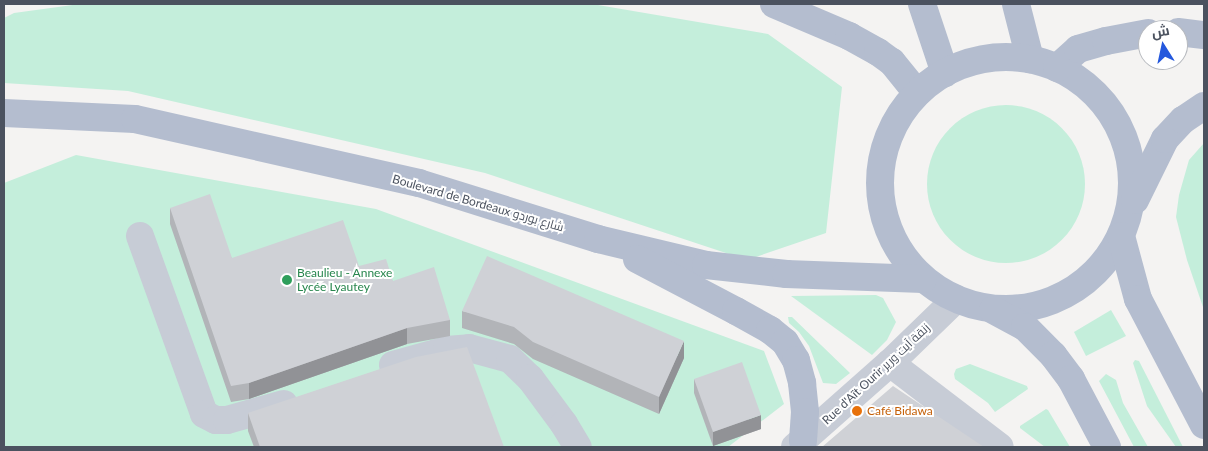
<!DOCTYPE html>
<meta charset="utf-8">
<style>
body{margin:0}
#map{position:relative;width:1208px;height:451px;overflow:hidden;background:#f4f3f2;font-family:Lato,Cairo,sans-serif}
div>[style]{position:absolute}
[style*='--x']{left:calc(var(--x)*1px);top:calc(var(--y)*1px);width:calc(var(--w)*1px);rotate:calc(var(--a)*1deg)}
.green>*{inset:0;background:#c4eedb}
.round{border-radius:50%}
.minor>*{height:28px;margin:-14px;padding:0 14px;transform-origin:14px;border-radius:14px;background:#c7ccd6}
.major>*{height:28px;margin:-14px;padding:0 14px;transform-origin:14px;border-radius:14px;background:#b4bdcf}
.major>.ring{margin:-14px;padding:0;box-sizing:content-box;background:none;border:28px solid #b4bdcf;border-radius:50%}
.wall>*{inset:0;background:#b2b4b8}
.shaded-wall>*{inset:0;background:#919296}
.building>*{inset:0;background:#cfd1d6}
.dots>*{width:14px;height:14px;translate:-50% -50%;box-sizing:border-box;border:2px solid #fff;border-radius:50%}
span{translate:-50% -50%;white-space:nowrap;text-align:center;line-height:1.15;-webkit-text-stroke:4px #fff;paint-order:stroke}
.street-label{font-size:12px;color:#4b525f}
.leisure-label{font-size:12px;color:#27864d}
.left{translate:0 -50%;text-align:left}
.food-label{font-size:12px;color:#c56008}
.frame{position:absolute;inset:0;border:5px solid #4b525f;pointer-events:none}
.north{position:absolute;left:1138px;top:20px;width:50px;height:50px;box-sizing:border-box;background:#fff;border:1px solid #b7babf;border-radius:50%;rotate:350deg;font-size:14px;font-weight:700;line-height:20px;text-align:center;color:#4b525f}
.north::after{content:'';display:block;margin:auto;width:18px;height:22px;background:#2458dd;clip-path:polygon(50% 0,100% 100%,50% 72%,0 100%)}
</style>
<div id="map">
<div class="green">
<i style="clip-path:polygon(80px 4px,592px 4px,768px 34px,842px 87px,826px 233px,747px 260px,485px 173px,128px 91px,4px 83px,4px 18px,14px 13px)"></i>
<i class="round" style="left:927px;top:105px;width:158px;height:158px"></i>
<i style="clip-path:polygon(1204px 143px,1204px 310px,1187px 260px,1176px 217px,1179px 195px,1189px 160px)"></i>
<i style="clip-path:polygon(76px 155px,376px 209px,764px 351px,784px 404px,728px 447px,4px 447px,4px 183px)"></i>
<i style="clip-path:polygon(876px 295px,883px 298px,896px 322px,887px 340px,872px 355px,791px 296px)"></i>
<i style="clip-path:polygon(1111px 310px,1126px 336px,1086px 356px,1074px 332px)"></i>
<i style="clip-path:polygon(788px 317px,792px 317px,850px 373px,836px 384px,823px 383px,809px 346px,799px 332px,789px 323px)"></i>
<i style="clip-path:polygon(1135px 360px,1139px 361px,1183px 447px,1176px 447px,1147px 406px,1133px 363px)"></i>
<i style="clip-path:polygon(970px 364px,1027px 386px,1028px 389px,995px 412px,988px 403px,955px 379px,954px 374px,956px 369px)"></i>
<i style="clip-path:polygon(1106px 374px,1116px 380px,1123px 403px,1148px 447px,1134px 447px,1099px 381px)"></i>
<i style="clip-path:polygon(1046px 409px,1048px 410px,1070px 447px,1045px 447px,1020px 428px,1020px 426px)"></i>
</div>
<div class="minor">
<i style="--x:140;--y:236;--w:189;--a:70.2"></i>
<i style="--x:204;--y:414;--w:13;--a:27"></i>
<i style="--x:216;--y:420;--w:11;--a:0"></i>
<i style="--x:227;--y:420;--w:59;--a:-15.7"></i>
<i style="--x:890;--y:363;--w:138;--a:37.4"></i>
<i style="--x:393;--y:365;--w:56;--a:-15.5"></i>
<i style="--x:447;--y:350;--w:22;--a:-5"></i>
<i style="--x:469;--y:348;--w:42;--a:15"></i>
<i style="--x:510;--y:359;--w:28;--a:44"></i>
<i style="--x:530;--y:378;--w:57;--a:53.5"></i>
<i style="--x:564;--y:424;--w:27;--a:59"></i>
<i style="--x:795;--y:447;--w:127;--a:-41.5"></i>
<i style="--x:890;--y:363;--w:92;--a:-44.1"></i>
</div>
<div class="major">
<i style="--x:774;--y:4;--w:82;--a:23.1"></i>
<i style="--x:849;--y:36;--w:33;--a:29"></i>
<i style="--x:878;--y:52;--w:17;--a:36"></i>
<i style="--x:892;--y:62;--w:40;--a:51"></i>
<i style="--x:922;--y:4;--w:73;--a:71.6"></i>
<i style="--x:1016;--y:4;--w:57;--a:75.7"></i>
<i style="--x:1178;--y:32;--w:26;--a:7"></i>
<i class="ring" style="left:880px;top:57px;width:224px;height:224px"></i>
<i style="--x:1057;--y:68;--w:28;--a:-42"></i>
<i style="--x:1078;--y:49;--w:29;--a:-16"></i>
<i style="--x:1106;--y:41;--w:43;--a:-10.8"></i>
<i style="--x:4;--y:113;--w:131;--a:2.6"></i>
<i style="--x:135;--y:119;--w:291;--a:12.7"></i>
<i style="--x:419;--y:183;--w:188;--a:17.4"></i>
<i style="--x:598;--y:239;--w:111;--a:13.5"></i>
<i style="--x:706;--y:265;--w:81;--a:6.4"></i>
<i style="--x:786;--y:274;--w:137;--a:2.1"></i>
<i style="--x:1135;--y:200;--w:68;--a:-63.8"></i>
<i style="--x:1165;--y:139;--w:26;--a:-47"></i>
<i style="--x:1183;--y:120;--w:25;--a:-34"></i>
<i style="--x:1121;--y:236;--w:65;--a:74.9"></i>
<i style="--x:1138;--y:299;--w:142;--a:62.4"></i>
<i style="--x:637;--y:259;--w:112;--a:27.7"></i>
<i style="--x:736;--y:311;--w:39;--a:29"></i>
<i style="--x:770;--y:330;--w:19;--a:39"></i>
<i style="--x:785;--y:342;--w:21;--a:59"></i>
<i style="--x:796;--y:360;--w:24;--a:75"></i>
<i style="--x:802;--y:383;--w:29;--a:84"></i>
<i style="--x:805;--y:412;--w:29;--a:94"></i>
<i style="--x:993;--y:310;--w:36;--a:28"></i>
<i style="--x:1025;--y:327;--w:40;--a:45"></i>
<i style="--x:1053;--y:355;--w:30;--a:53"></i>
<i style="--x:1071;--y:379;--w:77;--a:62.1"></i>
</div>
<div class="wall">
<i style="clip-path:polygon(170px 208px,232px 258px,359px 266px,393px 281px,450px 320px,450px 336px,407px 344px,249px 399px,231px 402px,170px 224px)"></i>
<i style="clip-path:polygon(462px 311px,684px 358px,659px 414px,533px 359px,514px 344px,462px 328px)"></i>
<i style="clip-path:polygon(694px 379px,761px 429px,713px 446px,694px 393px)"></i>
<i style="clip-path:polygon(248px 413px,504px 447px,254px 447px,248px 431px)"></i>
</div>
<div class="shaded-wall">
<i style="clip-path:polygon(407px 328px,407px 344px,249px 399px,249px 383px)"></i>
<i style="clip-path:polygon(684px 341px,684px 358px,659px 414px,659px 397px)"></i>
<i style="clip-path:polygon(761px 415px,761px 429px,713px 446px,713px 432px)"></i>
</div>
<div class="building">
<i style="clip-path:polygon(210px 194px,232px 258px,343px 220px,359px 266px,386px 259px,393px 281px,434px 267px,450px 320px,407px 328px,249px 383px,231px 386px,170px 208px)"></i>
<i style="clip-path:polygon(487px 256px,684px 341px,659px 397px,533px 342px,514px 327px,462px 311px)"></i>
<i style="clip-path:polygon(467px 347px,504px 447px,260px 447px,248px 413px,416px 357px)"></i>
<i style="clip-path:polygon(742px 362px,761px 415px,713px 432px,694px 379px)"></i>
<i style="clip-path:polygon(893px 386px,981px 445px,984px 447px,822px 447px)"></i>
</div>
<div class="dots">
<i style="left:287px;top:280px;background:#2e9e5b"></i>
<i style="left:857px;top:411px;background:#e8710a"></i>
</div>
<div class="street-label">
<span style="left:478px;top:203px;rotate:16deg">Boulevard de Bordeaux شارع بوردو</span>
<span style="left:876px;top:374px;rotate:-43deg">Rue d'Aït Ourir زنقة آيت ورير</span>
</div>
<div class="leisure-label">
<span class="left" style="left:297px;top:280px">Beaulieu - Annexe<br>Lycée Lyautey</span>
</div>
<div class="food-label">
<span class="left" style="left:867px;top:411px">Café Bidawa</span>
</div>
<div class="frame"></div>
<div class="north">ش</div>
</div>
